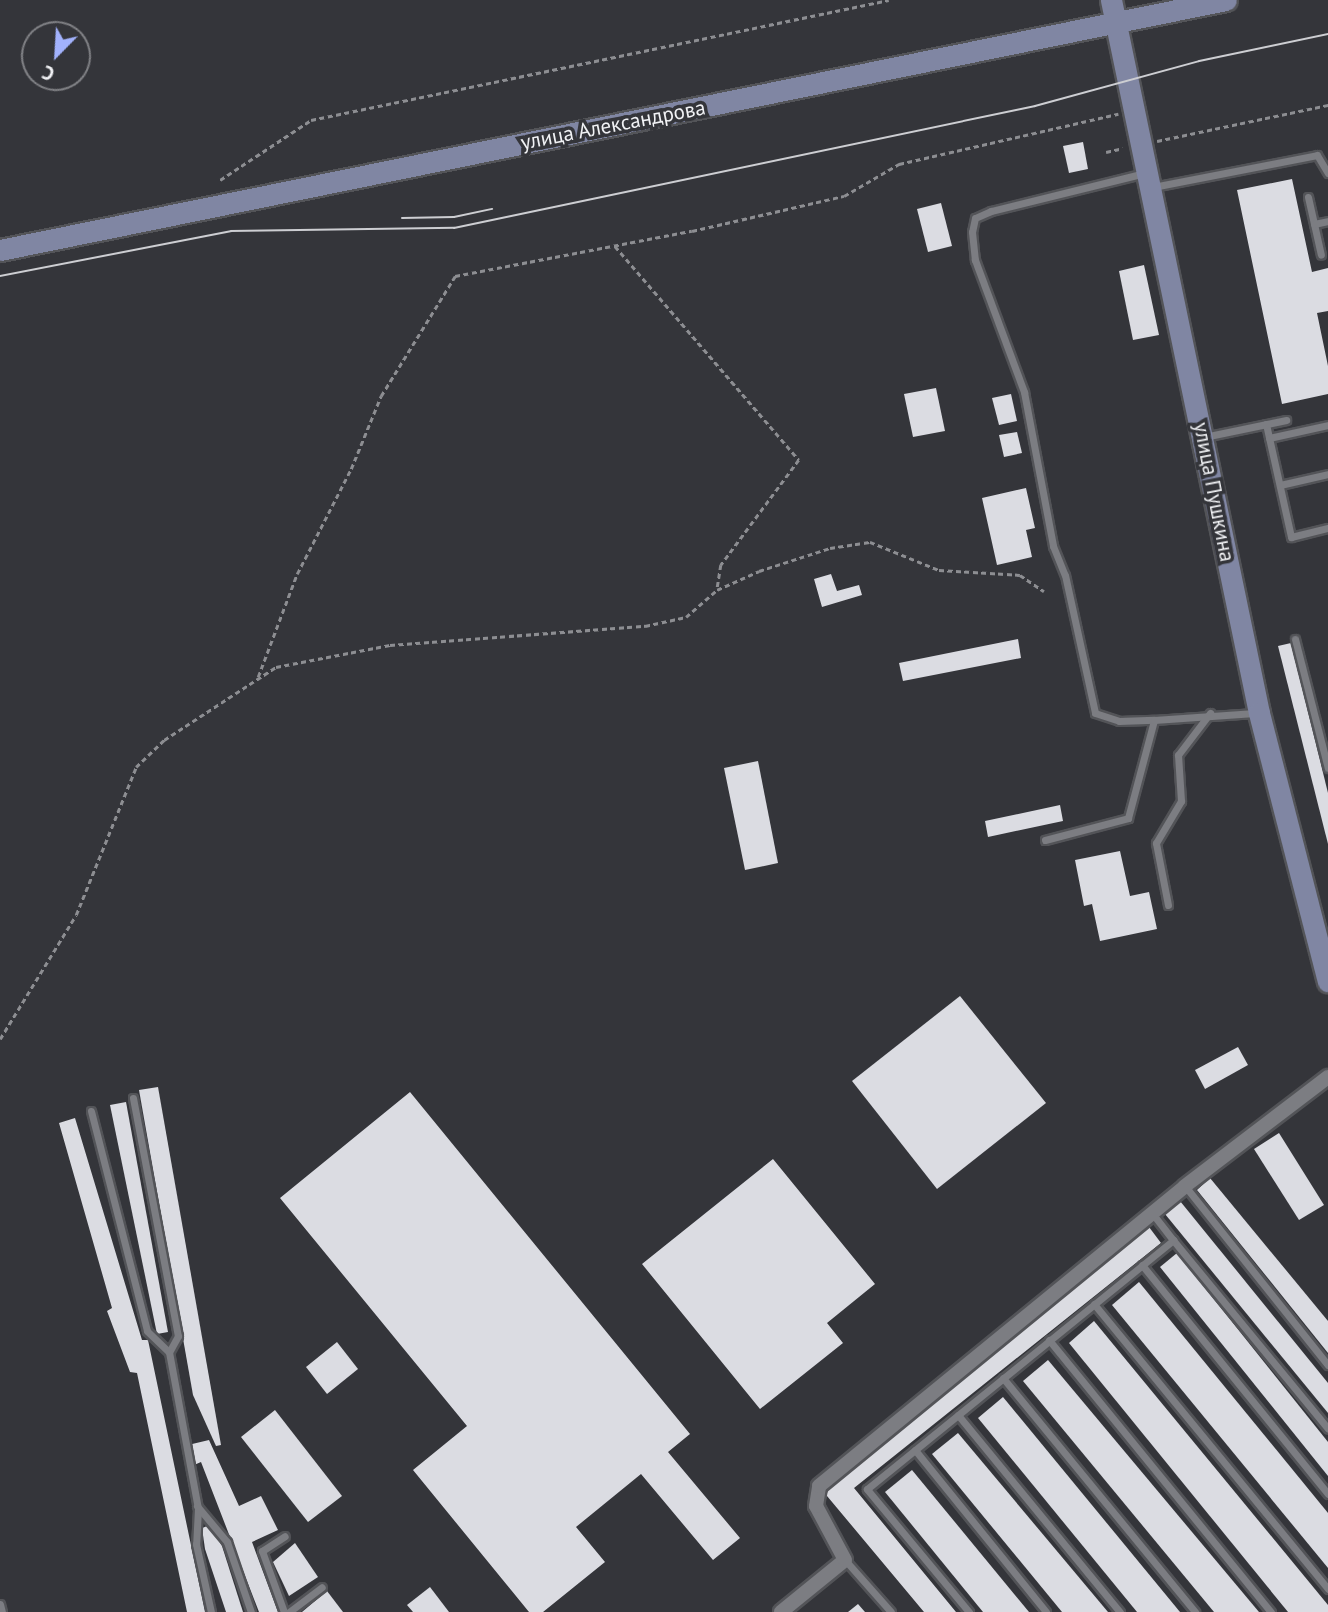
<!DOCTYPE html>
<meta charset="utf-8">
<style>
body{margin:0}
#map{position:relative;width:1328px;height:1612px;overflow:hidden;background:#34353a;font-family:"PT Sans",sans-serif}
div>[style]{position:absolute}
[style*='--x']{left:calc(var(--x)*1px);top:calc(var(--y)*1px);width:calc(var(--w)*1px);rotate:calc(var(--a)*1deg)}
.building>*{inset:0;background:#dbdce2}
.path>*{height:2.5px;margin-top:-1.25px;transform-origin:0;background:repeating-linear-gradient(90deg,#8d8e92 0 5px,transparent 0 8.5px)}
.roads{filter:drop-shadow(2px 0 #535458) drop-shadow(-2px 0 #535458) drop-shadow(0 2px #535458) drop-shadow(0 -2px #535458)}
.lane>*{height:7px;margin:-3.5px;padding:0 3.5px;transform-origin:3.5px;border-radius:3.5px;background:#7c7d82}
.street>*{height:14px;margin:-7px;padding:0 7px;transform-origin:7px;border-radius:7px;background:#7c7d82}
.secondary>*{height:21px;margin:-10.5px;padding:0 10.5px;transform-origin:10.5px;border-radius:10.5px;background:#8086a3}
.tram>*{height:2px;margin:-1px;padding:0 1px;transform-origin:1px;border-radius:1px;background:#cdced2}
span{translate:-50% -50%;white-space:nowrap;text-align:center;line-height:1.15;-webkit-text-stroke:7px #34353a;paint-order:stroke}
.street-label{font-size:21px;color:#f1f2f5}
.north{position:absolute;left:21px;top:21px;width:70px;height:70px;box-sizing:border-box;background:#34353a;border:2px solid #808185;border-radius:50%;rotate:204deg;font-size:19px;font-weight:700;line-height:28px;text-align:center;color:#f1f2f5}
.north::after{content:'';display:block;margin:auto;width:24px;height:32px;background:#a2b2fd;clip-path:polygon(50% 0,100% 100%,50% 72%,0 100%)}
</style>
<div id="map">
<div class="building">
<i style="clip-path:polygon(1083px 142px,1088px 169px,1069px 173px,1063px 146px)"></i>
<i style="clip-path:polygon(1292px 179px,1312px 272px,1328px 268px,1328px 311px,1317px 313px,1328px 366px,1328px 394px,1282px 404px,1237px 190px)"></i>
<i style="clip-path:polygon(941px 203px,952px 246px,928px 252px,917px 209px)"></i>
<i style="clip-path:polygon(1144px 265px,1159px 335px,1133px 340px,1119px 271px)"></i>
<i style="clip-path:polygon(936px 388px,945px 431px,913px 437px,904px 394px)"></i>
<i style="clip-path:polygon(1011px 394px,1017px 421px,999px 425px,992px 398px)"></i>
<i style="clip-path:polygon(1017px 432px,1022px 453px,1004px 457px,999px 435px)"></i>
<i style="clip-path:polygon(1026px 488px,1035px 528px,1026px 530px,1032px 557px,997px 565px,982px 498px)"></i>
<i style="clip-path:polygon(831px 574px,837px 591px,859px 585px,862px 595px,822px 607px,814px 579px)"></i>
<i style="clip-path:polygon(1018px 639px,1021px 658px,903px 681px,899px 663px)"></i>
<i style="clip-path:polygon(1291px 643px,1328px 793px,1328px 844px,1278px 646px)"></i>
<i style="clip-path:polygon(758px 761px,778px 863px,745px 870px,724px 768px)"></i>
<i style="clip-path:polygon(1060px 805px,1063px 821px,988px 837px,985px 821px)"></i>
<i style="clip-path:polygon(1120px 851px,1130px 896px,1149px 892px,1157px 929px,1100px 941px,1092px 904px,1084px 906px,1075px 860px)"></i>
<i style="clip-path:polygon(960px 996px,1046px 1103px,937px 1189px,852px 1081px)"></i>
<i style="clip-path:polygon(1238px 1047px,1248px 1065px,1205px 1089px,1195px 1070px)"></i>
<i style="clip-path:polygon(158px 1087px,221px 1445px,216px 1446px,193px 1395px,139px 1090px)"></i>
<i style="clip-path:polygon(410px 1092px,690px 1434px,668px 1452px,740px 1538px,713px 1560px,641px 1474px,576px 1527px,605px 1562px,543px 1612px,529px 1612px,413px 1470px,467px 1426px,280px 1198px)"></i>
<i style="clip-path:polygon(126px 1102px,168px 1332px,157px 1334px,110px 1105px)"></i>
<i style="clip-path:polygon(75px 1118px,142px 1340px,148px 1340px,205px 1612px,187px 1612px,137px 1373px,130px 1372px,107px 1311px,112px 1308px,59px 1123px)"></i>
<i style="clip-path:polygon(1279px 1133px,1324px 1205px,1299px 1220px,1254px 1149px)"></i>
<i style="clip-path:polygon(773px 1159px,875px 1284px,827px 1323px,843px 1343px,760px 1409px,642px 1264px)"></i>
<i style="clip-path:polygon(1210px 1178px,1328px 1321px,1328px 1353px,1197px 1190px)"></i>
<i style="clip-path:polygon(1180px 1201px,1328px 1383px,1328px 1413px,1165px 1214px)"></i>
<i style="clip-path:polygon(1149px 1227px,1161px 1243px,854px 1488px,956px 1612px,924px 1612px,822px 1490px)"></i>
<i style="clip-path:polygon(1177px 1253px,1328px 1442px,1328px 1476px,1160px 1267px)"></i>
<i style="clip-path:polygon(1139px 1282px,1328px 1513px,1328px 1568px,1112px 1305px)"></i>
<i style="clip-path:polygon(1094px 1321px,1328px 1605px,1328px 1612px,1288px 1612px,1069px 1343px)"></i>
<i style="clip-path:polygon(337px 1342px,358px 1369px,327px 1394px,306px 1367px)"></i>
<i style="clip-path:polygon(1048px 1360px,1259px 1612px,1214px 1612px,1023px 1381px)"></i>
<i style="clip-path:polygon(1003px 1397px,1180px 1612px,1137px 1612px,978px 1418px)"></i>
<i style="clip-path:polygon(275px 1410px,342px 1496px,308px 1522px,241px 1437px)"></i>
<i style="clip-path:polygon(958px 1433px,1108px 1612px,1062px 1612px,932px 1454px)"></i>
<i style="clip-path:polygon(209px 1440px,239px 1506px,261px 1496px,278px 1530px,252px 1542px,278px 1612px,259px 1612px,201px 1462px,194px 1465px,188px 1445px)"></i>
<i style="clip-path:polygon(912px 1470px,1029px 1612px,983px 1612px,885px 1492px)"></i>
<i style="clip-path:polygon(210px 1525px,222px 1546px,243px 1612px,226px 1612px,205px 1549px,202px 1528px)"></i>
<i style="clip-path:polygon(295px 1543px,318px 1577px,289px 1596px,273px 1562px)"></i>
<i style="clip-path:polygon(430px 1587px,449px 1612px,413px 1612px,407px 1605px)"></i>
<i style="clip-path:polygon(327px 1591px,343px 1612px,302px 1612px)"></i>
<i style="clip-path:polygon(858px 1604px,865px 1612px,848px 1612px)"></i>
</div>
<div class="path">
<i style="--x:1157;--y:141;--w:175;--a:-11.9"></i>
<i style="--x:1106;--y:152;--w:17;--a:-13"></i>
<i style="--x:220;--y:180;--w:109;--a:-33.4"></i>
<i style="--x:311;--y:120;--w:590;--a:-11.73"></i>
<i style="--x:615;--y:246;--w:282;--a:49.3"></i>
<i style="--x:799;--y:460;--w:131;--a:126.6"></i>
<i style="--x:721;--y:565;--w:25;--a:99"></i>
<i style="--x:258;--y:677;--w:110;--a:-69.3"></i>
<i style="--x:297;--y:574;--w:118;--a:-62.8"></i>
<i style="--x:351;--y:469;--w:79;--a:-67.7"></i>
<i style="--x:381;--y:396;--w:141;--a:-58.3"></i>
<i style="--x:455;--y:276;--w:241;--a:-10.8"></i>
<i style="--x:692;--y:231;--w:156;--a:-13"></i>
<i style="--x:844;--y:196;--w:64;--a:-30.2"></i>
<i style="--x:899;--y:164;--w:225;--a:-12.9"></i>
<i style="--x:0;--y:1039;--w:145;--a:-58.5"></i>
<i style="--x:76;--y:915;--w:160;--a:-67.9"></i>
<i style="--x:136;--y:767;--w:39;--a:-44"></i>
<i style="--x:164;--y:740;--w:134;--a:-33.1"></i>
<i style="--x:276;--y:667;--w:116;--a:-10.9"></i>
<i style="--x:390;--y:645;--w:256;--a:-4.3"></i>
<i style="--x:645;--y:626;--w:42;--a:-12.4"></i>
<i style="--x:686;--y:617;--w:41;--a:-41.1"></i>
<i style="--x:717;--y:590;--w:46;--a:-24.3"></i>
<i style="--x:759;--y:571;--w:75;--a:-17.9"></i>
<i style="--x:830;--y:548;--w:40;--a:-8.5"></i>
<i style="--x:870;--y:542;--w:74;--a:22.1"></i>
<i style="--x:939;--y:570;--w:81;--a:3.5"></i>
<i style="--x:1020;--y:575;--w:29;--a:34"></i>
</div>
<div class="roads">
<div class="lane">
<i style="--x:1145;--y:173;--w:159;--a:166.1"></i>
<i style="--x:991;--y:211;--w:17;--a:156"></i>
<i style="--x:975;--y:218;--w:14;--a:102"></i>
<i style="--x:972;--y:232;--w:28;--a:84"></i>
<i style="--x:975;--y:260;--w:141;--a:69.6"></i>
<i style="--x:1024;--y:392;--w:157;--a:79.3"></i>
<i style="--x:1053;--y:546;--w:31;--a:68"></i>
<i style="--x:1065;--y:575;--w:141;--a:77.7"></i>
<i style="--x:1095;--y:713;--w:25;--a:18"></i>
<i style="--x:1119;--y:721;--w:35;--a:-2"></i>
<i style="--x:1153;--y:187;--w:167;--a:-11"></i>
<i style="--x:1317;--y:155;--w:21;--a:59"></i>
<i style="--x:1308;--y:197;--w:59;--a:77.4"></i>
<i style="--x:1314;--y:224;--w:14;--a:-12"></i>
<i style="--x:1266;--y:424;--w:116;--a:77.5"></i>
<i style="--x:1291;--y:537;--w:38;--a:-14"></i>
<i style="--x:1204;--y:437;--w:84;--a:-11.7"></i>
<i style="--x:1269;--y:438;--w:60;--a:-12.4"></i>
<i style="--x:1280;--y:485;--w:49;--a:-12.9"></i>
<i style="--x:1295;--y:639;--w:133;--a:75.7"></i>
<i style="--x:1045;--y:840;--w:86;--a:-14.8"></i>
<i style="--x:1128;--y:818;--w:101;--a:-75.1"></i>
<i style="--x:1154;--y:720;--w:101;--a:-4"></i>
<i style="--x:1168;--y:905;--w:63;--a:-101"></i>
<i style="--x:1156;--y:843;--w:49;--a:-59.2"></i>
<i style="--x:1181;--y:801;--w:46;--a:-93.7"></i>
<i style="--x:1178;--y:755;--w:53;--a:-52.7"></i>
<i style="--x:133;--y:1098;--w:242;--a:79.3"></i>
<i style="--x:178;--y:1336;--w:18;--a:119"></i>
<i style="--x:91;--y:1111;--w:227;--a:75.7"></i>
<i style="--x:147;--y:1331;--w:30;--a:44"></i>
<i style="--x:169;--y:1352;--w:160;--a:79.5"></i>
<i style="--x:198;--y:1509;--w:35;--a:93"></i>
<i style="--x:196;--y:1544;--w:70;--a:77.6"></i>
<i style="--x:1185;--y:1186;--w:229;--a:51.4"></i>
<i style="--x:1173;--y:1240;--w:244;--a:50.6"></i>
<i style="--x:1142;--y:1265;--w:295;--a:50.9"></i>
<i style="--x:1094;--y:1304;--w:369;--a:50.6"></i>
<i style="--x:1049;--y:1340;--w:351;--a:50.8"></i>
<i style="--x:1003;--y:1378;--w:303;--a:50.6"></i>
<i style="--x:958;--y:1415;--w:255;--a:50.6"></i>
<i style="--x:915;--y:1450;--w:208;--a:51"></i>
<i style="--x:197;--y:1506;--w:47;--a:50.2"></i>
<i style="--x:227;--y:1542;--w:74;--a:71.1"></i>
<i style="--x:845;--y:1560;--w:69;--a:48.5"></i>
<i style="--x:0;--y:1604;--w:8;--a:76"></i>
<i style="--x:284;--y:1612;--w:65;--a:-109.8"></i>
<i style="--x:262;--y:1551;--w:27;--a:-33"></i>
<i style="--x:289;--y:1612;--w:41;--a:-37.1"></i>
<i style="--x:969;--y:1612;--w:160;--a:-129.7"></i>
<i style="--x:867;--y:1489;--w:395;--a:-39.1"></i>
<i style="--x:1173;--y:1240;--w:34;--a:-128"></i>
</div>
<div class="street">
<i style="--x:781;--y:1612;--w:82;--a:-39.1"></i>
<i style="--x:845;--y:1560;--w:61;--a:-118.2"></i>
<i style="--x:816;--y:1506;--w:20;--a:-81"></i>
<i style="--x:819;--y:1486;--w:473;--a:-39.3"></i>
<i style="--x:1185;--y:1186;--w:180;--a:-37.3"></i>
</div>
<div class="secondary">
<i style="--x:1111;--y:0;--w:728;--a:78.27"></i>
<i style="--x:1259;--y:713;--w:277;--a:75.6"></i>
<i style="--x:0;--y:250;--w:1251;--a:-11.53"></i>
</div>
</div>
<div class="tram">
<i style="--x:402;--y:218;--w:52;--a:-1.1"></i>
<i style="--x:454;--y:217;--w:39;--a:-12"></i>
<i style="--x:0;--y:276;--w:235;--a:-11"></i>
<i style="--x:231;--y:231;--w:223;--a:-0.8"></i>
<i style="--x:454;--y:228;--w:594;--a:-11.86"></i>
<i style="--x:1035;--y:106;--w:170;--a:-15.3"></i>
<i style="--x:1199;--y:61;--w:132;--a:-11.8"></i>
</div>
<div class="street-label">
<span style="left:613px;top:125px;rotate:-11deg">улица Александрова</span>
<span style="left:1214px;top:492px;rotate:79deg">улица Пушкина</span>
</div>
<div class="north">С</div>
</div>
